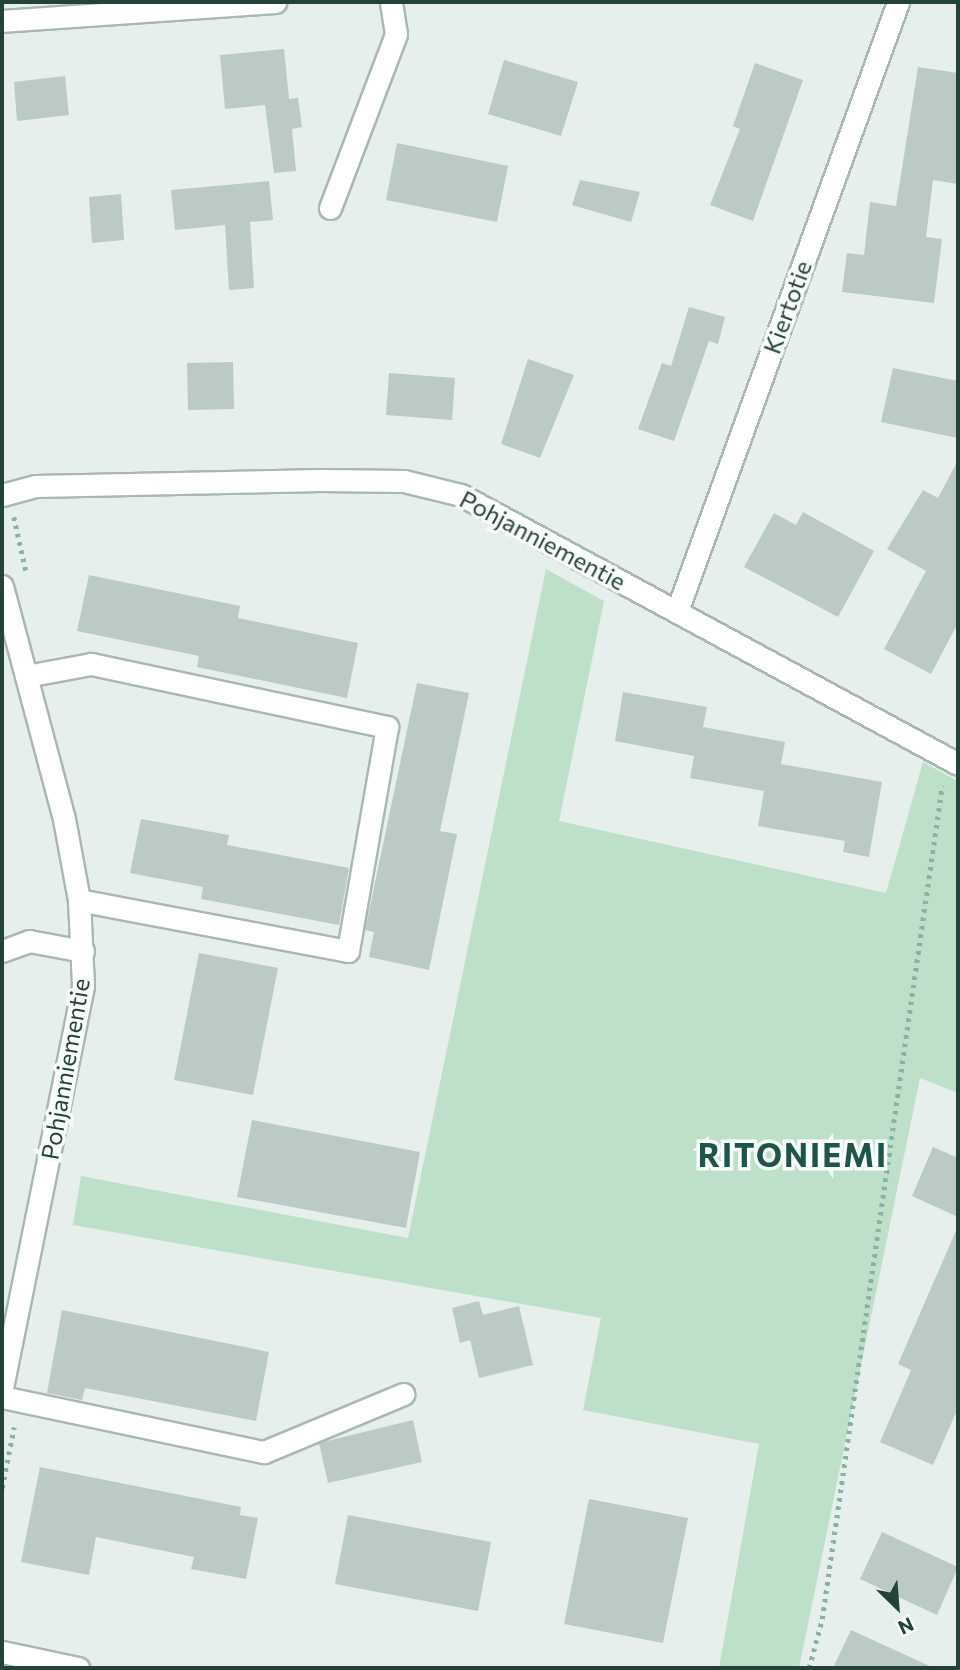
<!DOCTYPE html>
<style>
body{margin:0}
#map{position:relative;width:960px;height:1670px;overflow:hidden;background:#e6efeb;font-family:Commissioner,sans-serif}
div>[style]{position:absolute}
[style*='--x']{left:calc(var(--x)*1px);top:calc(var(--y)*1px);width:calc(var(--w)*1px);rotate:calc(var(--a)*1deg)}
.green>*{inset:0;background:#bfe0c8}
.building>*{inset:0;background:#bbcac4}
.path>*{height:4.5px;margin-top:-2.25px;transform-origin:0;background:repeating-linear-gradient(90deg,#86b3a5 0 3.5px,transparent 0 8.5px)}
.roads{filter:drop-shadow(2px 0 #a8b8b2) drop-shadow(-2px 0 #a8b8b2) drop-shadow(0 2px #a8b8b2) drop-shadow(0 -2px #a8b8b2)}
.minor>*{height:21px;margin:-10.5px;padding:0 10.5px;transform-origin:10.5px;border-radius:10.5px;background:#fff}
span{translate:-50% -50%;white-space:nowrap;text-align:center;line-height:1.15;-webkit-text-stroke:7px #f7fbf9;paint-order:stroke}
.street-label{font-size:24px;color:#24423a}
.district-label{font-size:32px;color:#1f5548;font-weight:700;letter-spacing:2px}
.frame{position:absolute;inset:0;border:4px solid #24423a;pointer-events:none}
.north{position:absolute;left:862px;top:1572px;width:70px;height:70px;-webkit-text-stroke:5px #f7fbf9;paint-order:stroke;rotate:155deg;font-size:19px;font-weight:700;line-height:28px;text-align:center;color:#24423a}
.north::after{content:'';display:block;margin:auto;width:24px;height:32px;background:#24423a;clip-path:polygon(50% 0,100% 100%,50% 72%,0 100%)}
</style>
<div id="map">
<div class="green">
<i style="clip-path:polygon(546px 569px,604px 601px,559px 821px,886px 893px,923px 762px,958px 781px,958px 1093px,920px 1078px,799px 1668px,719px 1668px,759px 1444px,583px 1410px,601px 1318px,73px 1225px,81px 1176px,408px 1238px)"></i>
</div>
<div class="building">
<i style="clip-path:polygon(284px 49px,289px 99px,298px 98px,302px 127px,292px 129px,296px 171px,274px 173px,265px 105px,225px 109px,220px 55px)"></i>
<i style="clip-path:polygon(504px 60px,578px 82px,561px 136px,488px 114px)"></i>
<i style="clip-path:polygon(755px 63px,803px 80px,753px 221px,710px 205px,740px 129px,733px 126px)"></i>
<i style="clip-path:polygon(918px 67px,958px 73px,958px 184px,933px 180px,926px 237px,942px 239px,934px 303px,842px 292px,847px 253px,864px 255px,870px 202px,896px 206px)"></i>
<i style="clip-path:polygon(65px 76px,69px 115px,17px 121px,14px 82px)"></i>
<i style="clip-path:polygon(397px 143px,508px 166px,497px 222px,386px 200px)"></i>
<i style="clip-path:polygon(580px 180px,640px 192px,631px 222px,572px 205px)"></i>
<i style="clip-path:polygon(269px 181px,273px 220px,250px 222px,254px 288px,229px 290px,225px 225px,175px 230px,171px 190px)"></i>
<i style="clip-path:polygon(121px 194px,124px 240px,92px 243px,89px 197px)"></i>
<i style="clip-path:polygon(689px 307px,725px 317px,718px 344px,709px 341px,674px 441px,638px 429px,662px 363px,671px 366px)"></i>
<i style="clip-path:polygon(528px 359px,574px 375px,540px 458px,501px 444px)"></i>
<i style="clip-path:polygon(233px 362px,234px 409px,188px 410px,187px 363px)"></i>
<i style="clip-path:polygon(893px 368px,958px 381px,958px 438px,881px 422px)"></i>
<i style="clip-path:polygon(389px 373px,455px 378px,452px 420px,386px 415px)"></i>
<i style="clip-path:polygon(958px 460px,958px 623px,931px 674px,884px 649px,926px 571px,887px 549px,923px 490px,938px 498px)"></i>
<i style="clip-path:polygon(803px 512px,874px 551px,838px 617px,744px 567px,774px 513px,796px 525px)"></i>
<i style="clip-path:polygon(89px 575px,240px 606px,238px 618px,358px 643px,347px 698px,197px 667px,199px 656px,77px 631px)"></i>
<i style="clip-path:polygon(417px 683px,469px 693px,440px 831px,457px 834px,429px 970px,369px 957px,374px 932px,365px 930px)"></i>
<i style="clip-path:polygon(623px 692px,707px 707px,703px 727px,785px 742px,781px 764px,882px 782px,869px 857px,843px 852px,845px 841px,758px 826px,764px 791px,690px 778px,694px 756px,615px 741px)"></i>
<i style="clip-path:polygon(141px 819px,229px 835px,227px 845px,349px 868px,339px 925px,201px 899px,203px 887px,130px 873px)"></i>
<i style="clip-path:polygon(199px 953px,278px 968px,253px 1095px,174px 1080px)"></i>
<i style="clip-path:polygon(252px 1120px,420px 1152px,406px 1228px,237px 1197px)"></i>
<i style="clip-path:polygon(933px 1147px,958px 1158px,958px 1217px,912px 1196px)"></i>
<i style="clip-path:polygon(958px 1226px,958px 1408px,933px 1465px,880px 1442px,911px 1370px,898px 1364px)"></i>
<i style="clip-path:polygon(479px 1301px,483px 1315px,519px 1306px,533px 1365px,479px 1378px,470px 1340px,460px 1343px,452px 1308px)"></i>
<i style="clip-path:polygon(62px 1310px,269px 1352px,256px 1421px,85px 1388px,82px 1400px,47px 1393px)"></i>
<i style="clip-path:polygon(413px 1420px,422px 1462px,328px 1483px,319px 1443px)"></i>
<i style="clip-path:polygon(40px 1467px,241px 1507px,240px 1515px,258px 1518px,246px 1579px,191px 1569px,194px 1557px,96px 1537px,89px 1575px,21px 1562px)"></i>
<i style="clip-path:polygon(589px 1499px,688px 1518px,663px 1643px,564px 1624px)"></i>
<i style="clip-path:polygon(348px 1515px,491px 1542px,478px 1611px,335px 1584px)"></i>
<i style="clip-path:polygon(882px 1532px,958px 1567px,937px 1615px,860px 1579px)"></i>
<i style="clip-path:polygon(851px 1630px,934px 1668px,833px 1668px)"></i>
</div>
<div class="path">
<i style="--x:14;--y:517;--w:55;--a:77.5"></i>
<i style="--x:2;--y:1488;--w:62;--a:-78.9"></i>
<i style="--x:809;--y:1668;--w:51;--a:-75.1"></i>
<i style="--x:822;--y:1619;--w:842;--a:-81.8"></i>
</div>
<div class="roads">
<div class="minor">
<i style="--x:2;--y:21;--w:274;--a:-4"></i>
<i style="--x:330;--y:208;--w:186;--a:-69.2"></i>
<i style="--x:396;--y:34;--w:32;--a:-99"></i>
<i style="--x:2;--y:495;--w:35;--a:-15"></i>
<i style="--x:36;--y:486;--w:285;--a:-1.2"></i>
<i style="--x:321;--y:480;--w:83;--a:0.7"></i>
<i style="--x:404;--y:481;--w:59;--a:13.8"></i>
<i style="--x:461;--y:495;--w:565;--a:28.42"></i>
<i style="--x:2;--y:586;--w:241;--a:75.1"></i>
<i style="--x:64;--y:819;--w:82;--a:79.5"></i>
<i style="--x:79;--y:900;--w:86;--a:87.3"></i>
<i style="--x:83;--y:986;--w:410;--a:101.4"></i>
<i style="--x:677;--y:611;--w:648;--a:-70.05"></i>
<i style="--x:26;--y:676;--w:66;--a:-10.5"></i>
<i style="--x:91;--y:664;--w:303;--a:12"></i>
<i style="--x:387;--y:727;--w:227;--a:99.9"></i>
<i style="--x:348;--y:951;--w:274;--a:-169.3"></i>
<i style="--x:2;--y:951;--w:29;--a:-20"></i>
<i style="--x:29;--y:941;--w:55;--a:10.5"></i>
<i style="--x:2;--y:1397;--w:268;--a:11.9"></i>
<i style="--x:264;--y:1452;--w:151;--a:-22.6"></i>
<i style="--x:2;--y:1652;--w:78;--a:11.9"></i>
</div>
</div>
<div class="street-label">
<span style="left:787px;top:307px;rotate:-70deg">Kiertotie</span>
<span style="left:543px;top:540px;rotate:28deg">Pohjanniementie</span>
<span style="left:65px;top:1069px;rotate:-80deg">Pohjanniementie</span>
</div>
<div class="district-label">
<span style="left:793px;top:1154px">RITONIEMI</span>
</div>
<div class="frame"></div>
<div class="north">N</div>
</div>
